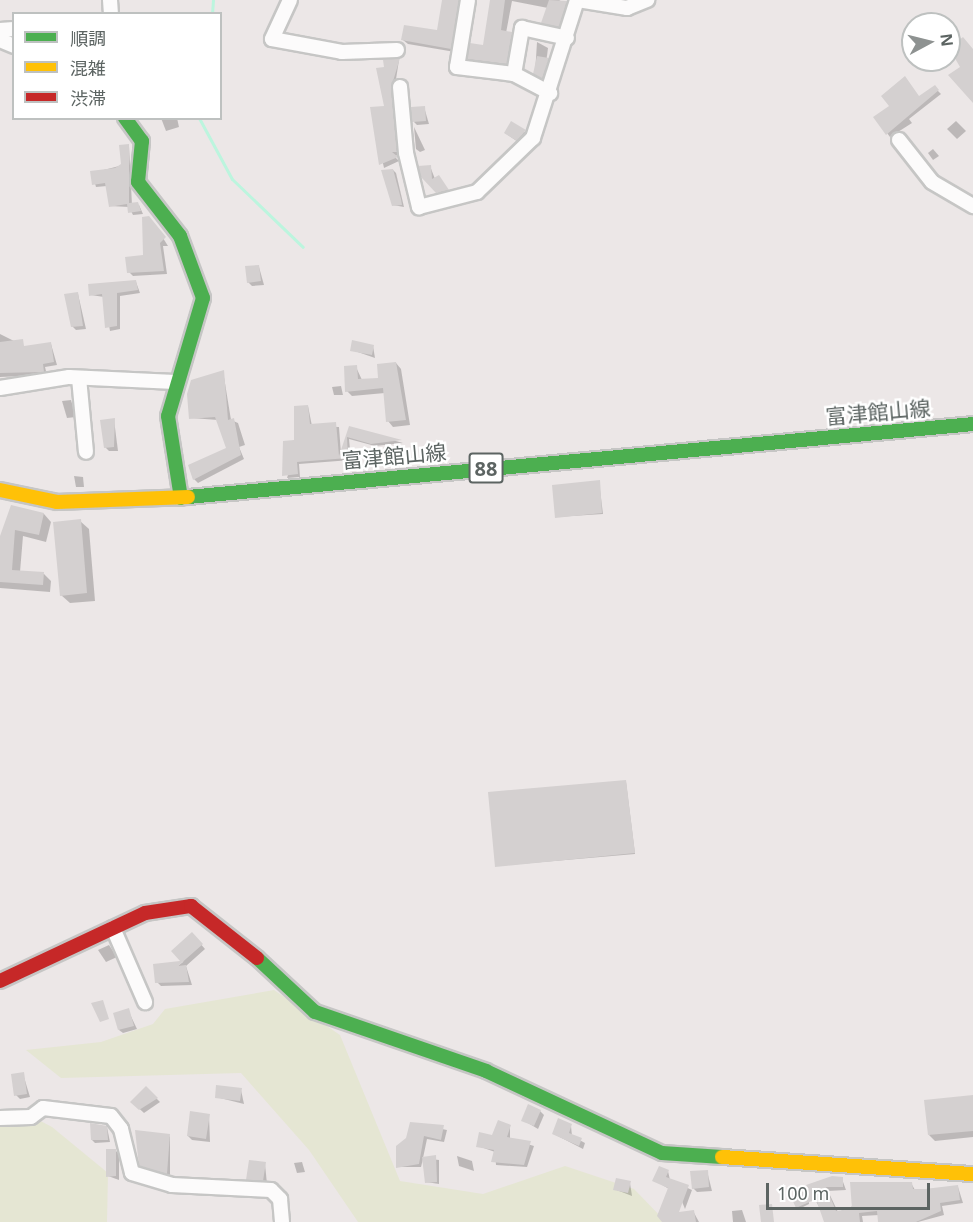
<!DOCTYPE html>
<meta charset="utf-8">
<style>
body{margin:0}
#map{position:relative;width:973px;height:1222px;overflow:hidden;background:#ece7e7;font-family:"Noto Sans","Noto Sans JP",sans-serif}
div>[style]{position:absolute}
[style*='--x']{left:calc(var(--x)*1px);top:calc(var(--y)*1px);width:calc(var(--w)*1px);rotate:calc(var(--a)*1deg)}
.green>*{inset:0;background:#e5e6d3}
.shadow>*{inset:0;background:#0003}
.stream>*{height:3px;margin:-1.5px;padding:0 1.5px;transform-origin:1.5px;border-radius:1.5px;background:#bcf5de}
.building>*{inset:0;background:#d4d0d0}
.roads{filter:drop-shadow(2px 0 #c6c6c5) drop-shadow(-2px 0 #c6c6c5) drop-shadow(0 2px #c6c6c5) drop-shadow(0 -2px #c6c6c5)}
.street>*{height:14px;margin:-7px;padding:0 7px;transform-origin:7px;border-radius:7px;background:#fcfbfb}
.fast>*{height:14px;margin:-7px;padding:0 7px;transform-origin:7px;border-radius:7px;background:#4caf50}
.slow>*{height:14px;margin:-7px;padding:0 7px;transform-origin:7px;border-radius:7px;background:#ffc107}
.jam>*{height:14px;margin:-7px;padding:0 7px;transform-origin:7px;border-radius:7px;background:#c62828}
span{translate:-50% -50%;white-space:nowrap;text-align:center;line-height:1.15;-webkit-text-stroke:5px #fff;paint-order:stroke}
.shield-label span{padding:2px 4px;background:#fff;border:2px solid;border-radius:4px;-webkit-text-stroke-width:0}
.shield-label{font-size:20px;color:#5c6462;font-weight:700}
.street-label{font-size:21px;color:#5c6462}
.legend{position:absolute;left:12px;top:12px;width:210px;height:108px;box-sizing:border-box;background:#fff;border:2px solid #bec1c0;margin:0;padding:8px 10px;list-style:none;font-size:18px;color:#5c6462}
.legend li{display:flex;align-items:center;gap:12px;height:30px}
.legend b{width:30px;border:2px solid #bec1c0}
.north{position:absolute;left:901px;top:12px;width:60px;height:60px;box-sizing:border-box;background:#fff;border:2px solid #bec1c0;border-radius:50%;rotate:83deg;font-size:16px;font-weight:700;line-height:24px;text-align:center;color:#5c6462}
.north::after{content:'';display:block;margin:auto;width:21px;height:27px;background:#8e9291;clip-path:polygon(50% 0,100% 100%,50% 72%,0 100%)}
.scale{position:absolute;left:766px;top:1183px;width:164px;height:27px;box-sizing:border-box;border:3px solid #5c6462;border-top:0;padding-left:8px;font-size:18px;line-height:21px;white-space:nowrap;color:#5c6462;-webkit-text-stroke:4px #fff;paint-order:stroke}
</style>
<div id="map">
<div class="green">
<i style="clip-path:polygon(274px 990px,340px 1035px,400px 1181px,483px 1194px,565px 1166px,634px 1189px,666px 1222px,358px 1222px,309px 1150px,241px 1073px,61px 1078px,26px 1050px,101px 1042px,153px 1024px,165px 1009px)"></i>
<i style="clip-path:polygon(0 1114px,31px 1116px,52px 1127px,108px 1173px,107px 1222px,0 1222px)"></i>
</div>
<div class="shadow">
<i style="clip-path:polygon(444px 0,466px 0,455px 52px,408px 44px,403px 40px,438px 32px)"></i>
<i style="clip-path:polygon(492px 0,559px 0,571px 7px,563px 31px,543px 22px,548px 8px,512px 1px,506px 33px,516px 38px,511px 68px,473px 63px,469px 59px,485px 46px)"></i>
<i style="clip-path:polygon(537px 42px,548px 48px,544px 79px,535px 74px)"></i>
<i style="clip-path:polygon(399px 60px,394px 92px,400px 155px,394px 156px,399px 161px,384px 168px,371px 109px,386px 107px,385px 69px)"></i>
<i style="clip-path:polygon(937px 90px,941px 94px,909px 119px,912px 123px,890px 137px,875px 117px)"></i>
<i style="clip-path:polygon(424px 107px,429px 124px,417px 125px,414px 122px)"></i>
<i style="clip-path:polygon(161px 118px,177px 118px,179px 127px,166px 131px)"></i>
<i style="clip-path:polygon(956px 121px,966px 131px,957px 139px,947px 129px)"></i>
<i style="clip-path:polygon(511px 123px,529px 135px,521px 144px,505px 133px)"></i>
<i style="clip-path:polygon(414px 127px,425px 150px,420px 152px,416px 149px)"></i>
<i style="clip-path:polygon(129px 146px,132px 205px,139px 205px,143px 214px,133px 215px,129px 207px,110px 206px,107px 186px,96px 187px,92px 173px,123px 165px,121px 147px)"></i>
<i style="clip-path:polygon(933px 149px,939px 156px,933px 160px,928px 153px)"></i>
<i style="clip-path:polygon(430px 166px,435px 179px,451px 193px,438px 192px,421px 167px)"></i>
<i style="clip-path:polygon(393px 170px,396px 173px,404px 207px,393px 205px)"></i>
<i style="clip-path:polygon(153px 222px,168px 246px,163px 246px,167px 274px,133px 276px,129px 272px,144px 256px)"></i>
<i style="clip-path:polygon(259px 267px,264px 285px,252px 286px,248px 282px)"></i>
<i style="clip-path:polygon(136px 282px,140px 293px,120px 296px,120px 329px,110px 331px,104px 297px,91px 295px)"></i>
<i style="clip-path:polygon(78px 294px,86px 329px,76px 330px,72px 326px)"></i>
<i style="clip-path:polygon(0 334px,26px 347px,51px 344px,57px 365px,45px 367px,47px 375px,0 377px)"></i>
<i style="clip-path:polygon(373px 346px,375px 358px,352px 350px)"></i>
<i style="clip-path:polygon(396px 363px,401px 369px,410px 425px,393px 427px,388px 421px,385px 393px,352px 396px,347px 391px,356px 367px,362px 380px,380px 379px)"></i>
<i style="clip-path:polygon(223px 371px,231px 420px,238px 423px,245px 445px,239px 447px,244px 459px,198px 483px,194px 479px,227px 449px,218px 420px,191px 418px)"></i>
<i style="clip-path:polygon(341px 386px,343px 395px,334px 395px,332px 387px)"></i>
<i style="clip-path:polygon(71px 400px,76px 417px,67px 418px,62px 401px)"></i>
<i style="clip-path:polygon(308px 406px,312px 426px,339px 427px,341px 454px,350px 428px,403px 443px,375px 446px,349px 439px,351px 460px,299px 464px,300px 477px,287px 478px)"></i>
<i style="clip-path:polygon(114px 420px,118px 451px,109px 451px,105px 447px)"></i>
<i style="clip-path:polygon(74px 476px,83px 477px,84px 487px,76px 487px)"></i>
<i style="clip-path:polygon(599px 482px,603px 514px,556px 517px)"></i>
<i style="clip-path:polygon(12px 507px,44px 514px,51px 522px,46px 542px,23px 536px,20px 572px,44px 574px,51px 581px,50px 592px,0 588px,0 557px)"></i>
<i style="clip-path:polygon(80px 521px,89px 529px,95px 601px,70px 603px,61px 595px)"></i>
<i style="clip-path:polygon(626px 782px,635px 854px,496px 866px)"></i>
<i style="clip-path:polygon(192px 934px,205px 949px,186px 966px,192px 985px,161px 986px,157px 982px,183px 962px)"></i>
<i style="clip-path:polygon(109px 945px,117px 957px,106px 962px,98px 950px)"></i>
<i style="clip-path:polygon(128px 1010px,137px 1029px,123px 1033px,119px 1030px)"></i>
<i style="clip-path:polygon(23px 1074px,30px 1097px,20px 1099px,16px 1095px)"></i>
<i style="clip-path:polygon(146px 1088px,160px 1102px,144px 1113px,132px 1102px)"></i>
<i style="clip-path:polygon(241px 1090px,244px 1104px,216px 1097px)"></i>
<i style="clip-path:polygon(973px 1096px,973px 1137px,935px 1141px,929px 1135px)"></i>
<i style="clip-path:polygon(540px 1111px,544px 1115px,538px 1129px,523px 1120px)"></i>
<i style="clip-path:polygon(209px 1115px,210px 1142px,192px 1140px,188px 1136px)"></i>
<i style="clip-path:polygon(412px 1123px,447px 1130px,444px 1142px,427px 1139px,423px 1158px,439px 1160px,439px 1184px,426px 1182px,423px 1159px,421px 1167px,398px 1167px)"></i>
<i style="clip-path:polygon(510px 1126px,510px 1139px,534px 1146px,527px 1167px,496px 1165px,495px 1152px,478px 1146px)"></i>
<i style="clip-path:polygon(571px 1126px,572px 1136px,585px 1143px,583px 1149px,554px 1134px)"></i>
<i style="clip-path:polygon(107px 1127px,110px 1142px,95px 1143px,92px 1140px)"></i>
<i style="clip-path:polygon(170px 1136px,170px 1176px,144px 1169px,141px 1165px)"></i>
<i style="clip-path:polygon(115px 1150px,119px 1154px,119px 1180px,108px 1176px)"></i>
<i style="clip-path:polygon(457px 1156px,472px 1161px,474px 1171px,459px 1166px)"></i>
<i style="clip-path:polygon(294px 1163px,302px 1162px,305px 1172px,297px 1173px)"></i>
<i style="clip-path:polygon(265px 1164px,267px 1184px,252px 1183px,248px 1179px)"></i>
<i style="clip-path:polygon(668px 1171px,670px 1180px,692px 1190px,685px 1209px,681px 1199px,673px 1222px,669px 1189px,654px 1180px)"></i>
<i style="clip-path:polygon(707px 1171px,712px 1191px,697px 1192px,693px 1188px)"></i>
<i style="clip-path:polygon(842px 1179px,846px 1190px,828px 1191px,838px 1212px,911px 1183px,915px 1190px,958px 1187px,963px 1203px,942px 1206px,944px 1215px,918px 1222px,879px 1222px,879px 1215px,862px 1216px,863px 1222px,827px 1222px,808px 1186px)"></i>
<i style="clip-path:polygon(630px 1183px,632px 1196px,614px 1189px)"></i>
<i style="clip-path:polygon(808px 1193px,809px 1204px,799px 1209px,797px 1207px)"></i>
<i style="clip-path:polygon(742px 1210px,746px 1222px,733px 1222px,732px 1211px)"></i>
<i style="clip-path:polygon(693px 1211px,699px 1222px,685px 1222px)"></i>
</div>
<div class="stream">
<i style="--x:212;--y:14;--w:14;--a:-86"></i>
<i style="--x:199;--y:118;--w:69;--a:61.6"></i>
<i style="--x:232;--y:179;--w:98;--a:43.8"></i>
</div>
<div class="building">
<i style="clip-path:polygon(442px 0,459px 0,451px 49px,401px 40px,404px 25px,437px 30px)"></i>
<i style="clip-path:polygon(490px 0,505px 0,501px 30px,512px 32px,507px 64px,467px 59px,470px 43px,483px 45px)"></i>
<i style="clip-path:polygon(549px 0,567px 1px,559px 27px,541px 23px)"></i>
<i style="clip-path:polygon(963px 37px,973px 49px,973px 103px,948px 75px,960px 67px,949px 48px)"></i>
<i style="clip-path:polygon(537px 56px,549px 58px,542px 79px,533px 74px)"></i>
<i style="clip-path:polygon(400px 58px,391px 88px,397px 152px,392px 152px,398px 157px,379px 165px,370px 107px,384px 106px,376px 68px,384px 67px,383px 60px)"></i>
<i style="clip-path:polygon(905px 76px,919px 96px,935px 85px,939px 90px,886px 135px,873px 117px,889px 106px,881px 96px)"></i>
<i style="clip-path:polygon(425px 106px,426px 121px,412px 122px,411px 107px)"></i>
<i style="clip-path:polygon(511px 121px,526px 130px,517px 141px,504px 133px)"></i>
<i style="clip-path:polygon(129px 144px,129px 203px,138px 202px,141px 211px,128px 213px,127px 204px,109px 207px,105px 183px,92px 185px,90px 171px,115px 168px,121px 164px,119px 145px)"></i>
<i style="clip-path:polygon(431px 165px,432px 179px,439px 175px,449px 190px,436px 193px,421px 177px,418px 166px)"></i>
<i style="clip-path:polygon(393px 169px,401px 199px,402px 205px,392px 206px,381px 170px)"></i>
<i style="clip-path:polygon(149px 216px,166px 237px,160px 243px,164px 271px,127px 273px,125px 257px,143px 255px,142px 217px)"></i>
<i style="clip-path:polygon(259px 265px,261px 281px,247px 283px,245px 266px)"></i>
<i style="clip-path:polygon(136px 280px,138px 290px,117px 293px,117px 326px,105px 328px,102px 294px,89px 296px,88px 284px)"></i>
<i style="clip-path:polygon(78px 292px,83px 326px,71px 327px,64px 294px)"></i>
<i style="clip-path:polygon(23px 339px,24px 346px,51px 342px,54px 362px,43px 364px,44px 372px,0 373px,0 342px)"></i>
<i style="clip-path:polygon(352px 340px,374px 345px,372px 355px,350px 351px)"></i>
<i style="clip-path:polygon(396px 362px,406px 420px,386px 422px,383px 388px,345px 392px,344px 366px,357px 365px,358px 379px,378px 378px,377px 364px)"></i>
<i style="clip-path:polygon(224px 370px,228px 420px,234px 418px,241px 455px,193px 480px,188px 465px,226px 448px,215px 417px,189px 419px,187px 394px,191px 380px)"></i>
<i style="clip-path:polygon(308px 405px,310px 424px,336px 422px,339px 456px,349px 426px,402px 440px,371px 444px,347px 437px,348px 458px,297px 462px,298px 474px,282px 476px,283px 441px,294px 440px,294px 406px)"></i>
<i style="clip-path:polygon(115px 418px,114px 447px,104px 448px,100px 420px)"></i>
<i style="clip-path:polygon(600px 480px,602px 513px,555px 518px,552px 485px)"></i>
<i style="clip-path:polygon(11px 505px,44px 513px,39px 535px,15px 530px,12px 570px,44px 572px,43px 585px,0 582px,0 536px)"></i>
<i style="clip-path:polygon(81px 519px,87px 593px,60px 596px,53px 522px)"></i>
<i style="clip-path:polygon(626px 780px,635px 853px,495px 867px,488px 792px)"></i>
<i style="clip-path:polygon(192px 932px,203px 944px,178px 966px,186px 965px,189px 982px,155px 983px,153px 964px,180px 961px,171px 951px)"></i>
<i style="clip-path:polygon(103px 1000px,109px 1019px,100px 1022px,91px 1003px)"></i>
<i style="clip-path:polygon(129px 1008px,134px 1026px,118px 1030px,113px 1013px)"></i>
<i style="clip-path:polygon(24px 1072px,27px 1094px,14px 1096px,11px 1074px)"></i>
<i style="clip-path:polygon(216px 1085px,242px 1088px,240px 1101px,215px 1098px)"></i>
<i style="clip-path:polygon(146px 1086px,158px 1098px,139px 1110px,130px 1102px)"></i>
<i style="clip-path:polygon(973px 1095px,973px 1131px,928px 1135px,924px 1100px)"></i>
<i style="clip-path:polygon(528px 1104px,541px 1110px,534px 1126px,521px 1121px)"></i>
<i style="clip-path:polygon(190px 1111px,210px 1114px,206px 1139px,187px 1136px)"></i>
<i style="clip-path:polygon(558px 1118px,572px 1124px,569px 1133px,582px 1138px,579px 1146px,552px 1134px)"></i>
<i style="clip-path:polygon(498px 1120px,511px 1125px,507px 1137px,531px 1141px,524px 1165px,491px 1162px,494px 1150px,476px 1147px,479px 1132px,492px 1135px)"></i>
<i style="clip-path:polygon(410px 1122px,444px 1125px,441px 1140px,424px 1136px,419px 1164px,396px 1168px,396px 1146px,406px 1138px)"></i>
<i style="clip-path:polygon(90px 1123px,107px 1126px,108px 1140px,91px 1140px)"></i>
<i style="clip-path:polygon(135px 1130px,170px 1134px,167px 1174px,139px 1166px)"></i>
<i style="clip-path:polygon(106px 1149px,116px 1149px,116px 1176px,106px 1177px)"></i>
<i style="clip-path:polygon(436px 1155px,437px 1182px,425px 1183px,422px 1157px)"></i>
<i style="clip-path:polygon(249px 1160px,266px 1162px,263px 1181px,246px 1180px)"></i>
<i style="clip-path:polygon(659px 1166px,669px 1170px,666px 1177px,689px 1185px,679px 1212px,694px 1210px,696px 1222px,662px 1222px,657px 1216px,668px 1188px,652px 1181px)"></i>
<i style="clip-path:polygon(708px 1170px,709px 1187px,692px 1189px,690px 1171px)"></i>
<i style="clip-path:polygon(832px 1176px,843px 1177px,843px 1187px,826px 1187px,836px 1211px,852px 1209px,850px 1182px,912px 1182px,913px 1189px,925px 1189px,958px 1185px,960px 1200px,940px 1203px,941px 1211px,916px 1222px,878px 1222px,877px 1211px,859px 1213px,860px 1222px,824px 1222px,816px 1199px,796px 1208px,791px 1197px,809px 1189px,806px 1185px)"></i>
<i style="clip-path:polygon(616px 1178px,631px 1181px,628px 1193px,613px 1190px)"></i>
<i style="clip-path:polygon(772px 1204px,774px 1222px,761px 1222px,759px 1205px)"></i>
</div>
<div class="roads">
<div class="street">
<i style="--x:110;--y:0;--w:14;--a:86"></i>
<i style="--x:290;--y:0;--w:43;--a:114.8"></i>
<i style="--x:272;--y:39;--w:71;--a:10.5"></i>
<i style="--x:342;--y:52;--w:55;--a:-2.1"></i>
<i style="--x:468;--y:0;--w:68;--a:99.3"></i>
<i style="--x:457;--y:67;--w:57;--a:7"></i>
<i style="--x:514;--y:74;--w:41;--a:27.8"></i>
<i style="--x:578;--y:0;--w:50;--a:9.3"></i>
<i style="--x:627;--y:8;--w:22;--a:-22"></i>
<i style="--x:0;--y:30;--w:14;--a:-4"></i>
<i style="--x:0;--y:40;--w:15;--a:23"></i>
<i style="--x:514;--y:74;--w:47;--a:-80.1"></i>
<i style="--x:522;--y:28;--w:46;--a:12.5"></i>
<i style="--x:400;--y:87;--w:66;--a:84.8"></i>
<i style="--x:406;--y:153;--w:56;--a:76.5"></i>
<i style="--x:419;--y:207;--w:60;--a:-14.5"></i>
<i style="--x:477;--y:192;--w:78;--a:-44"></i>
<i style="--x:533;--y:138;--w:145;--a:-72.3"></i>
<i style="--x:899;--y:140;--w:53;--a:51.8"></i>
<i style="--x:932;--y:182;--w:48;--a:30.3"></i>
<i style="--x:79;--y:378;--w:74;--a:84.6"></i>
<i style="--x:0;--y:388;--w:70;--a:-9.1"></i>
<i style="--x:69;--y:377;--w:106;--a:2.7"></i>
<i style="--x:113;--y:928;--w:81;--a:66.6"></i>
<i style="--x:0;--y:1118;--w:31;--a:-2"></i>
<i style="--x:31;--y:1117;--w:15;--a:-37"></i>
<i style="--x:43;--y:1108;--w:68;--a:6.7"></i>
<i style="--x:111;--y:1116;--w:16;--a:52"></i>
<i style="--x:121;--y:1129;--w:45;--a:76"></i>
<i style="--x:132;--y:1173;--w:42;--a:16.7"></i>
<i style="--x:172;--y:1185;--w:99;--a:2.9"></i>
<i style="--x:271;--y:1190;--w:13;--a:45"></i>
<i style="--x:280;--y:1199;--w:23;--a:85"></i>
</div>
<div class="fast">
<i style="--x:125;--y:118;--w:29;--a:54"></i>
<i style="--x:142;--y:141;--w:41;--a:95.6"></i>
<i style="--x:138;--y:182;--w:68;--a:52.1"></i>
<i style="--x:180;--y:236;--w:66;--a:69.6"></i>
<i style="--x:203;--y:298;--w:123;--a:106.5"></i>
<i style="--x:168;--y:416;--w:83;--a:81"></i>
<i style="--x:188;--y:497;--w:788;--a:-5.31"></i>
<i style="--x:257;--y:958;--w:79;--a:43"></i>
<i style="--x:315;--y:1012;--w:181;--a:19"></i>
<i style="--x:486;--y:1071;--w:194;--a:25"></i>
<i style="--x:662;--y:1153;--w:60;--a:3.8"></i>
</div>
<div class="slow">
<i style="--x:0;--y:490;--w:58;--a:11.9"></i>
<i style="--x:57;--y:502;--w:131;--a:-2.2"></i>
<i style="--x:722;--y:1157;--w:252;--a:3.9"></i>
</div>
<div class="jam">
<i style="--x:0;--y:981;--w:160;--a:-25.1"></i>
<i style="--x:145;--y:913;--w:47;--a:-8.7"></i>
<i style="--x:191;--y:906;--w:84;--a:38.2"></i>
</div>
</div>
<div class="shield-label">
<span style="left:486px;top:468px">88</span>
</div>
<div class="street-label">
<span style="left:878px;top:412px;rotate:-5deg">富津館山線</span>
<span style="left:394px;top:456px;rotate:-5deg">富津館山線</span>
</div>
<ul class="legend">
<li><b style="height:8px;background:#4caf50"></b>順調</li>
<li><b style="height:8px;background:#ffc107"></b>混雑</li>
<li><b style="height:8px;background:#c62828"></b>渋滞</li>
</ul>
<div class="north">N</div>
<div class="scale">100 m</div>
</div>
